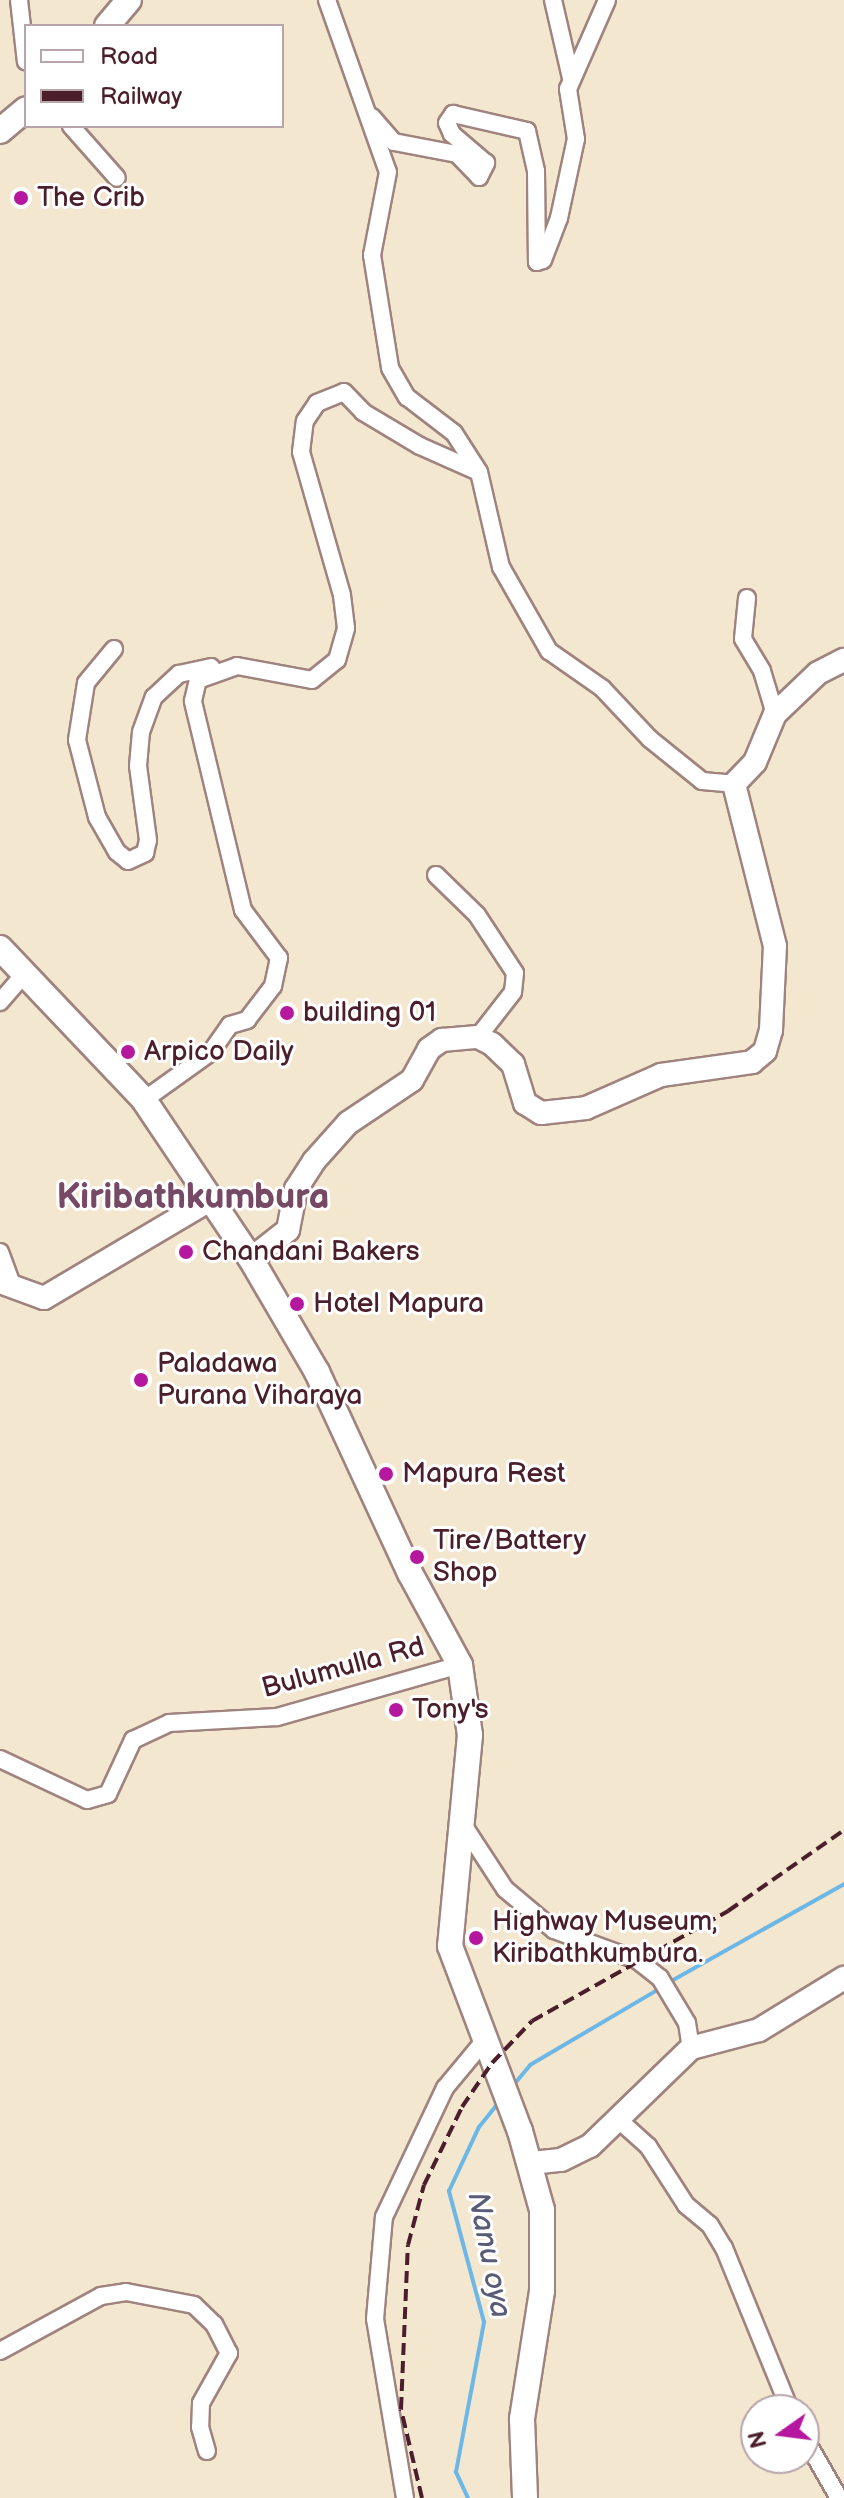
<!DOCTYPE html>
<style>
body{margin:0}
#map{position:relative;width:844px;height:2498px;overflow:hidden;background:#f4e7d0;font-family:"Balsamiq Sans",sans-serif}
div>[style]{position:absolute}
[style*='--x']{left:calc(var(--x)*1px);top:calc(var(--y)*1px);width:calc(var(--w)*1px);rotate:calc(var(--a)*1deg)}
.stream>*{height:4px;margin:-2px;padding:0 2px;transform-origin:2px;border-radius:2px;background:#6db7e6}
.roads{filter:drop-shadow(2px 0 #9f837e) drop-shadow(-2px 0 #9f837e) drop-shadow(0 2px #9f837e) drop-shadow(0 -2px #9f837e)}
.minor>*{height:16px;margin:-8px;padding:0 8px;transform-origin:8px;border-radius:8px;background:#fff}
.major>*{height:22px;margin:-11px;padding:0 11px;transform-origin:11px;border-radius:11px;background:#fff}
.highway>*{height:24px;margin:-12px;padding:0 12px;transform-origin:12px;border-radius:12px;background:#fff}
.rail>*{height:4px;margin-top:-2px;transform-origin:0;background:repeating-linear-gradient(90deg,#4a1f2b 0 12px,transparent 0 18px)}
.dots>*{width:22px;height:22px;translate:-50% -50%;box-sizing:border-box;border:4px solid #fff;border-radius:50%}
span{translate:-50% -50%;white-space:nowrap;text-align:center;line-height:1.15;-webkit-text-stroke:6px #fff;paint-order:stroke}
.poi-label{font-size:28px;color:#4a1f2b}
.left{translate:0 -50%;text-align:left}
.street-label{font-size:28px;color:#4a1f2b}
.water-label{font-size:30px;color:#585c76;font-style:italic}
.district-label{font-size:36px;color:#764964;font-weight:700}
.legend{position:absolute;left:24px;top:24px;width:260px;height:104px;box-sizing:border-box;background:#fff;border:2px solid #b7a5aa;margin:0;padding:10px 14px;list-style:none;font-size:24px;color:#4a1f2b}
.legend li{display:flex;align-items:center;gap:16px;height:40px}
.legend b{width:40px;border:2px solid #b7a5aa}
.north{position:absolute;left:740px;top:2394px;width:80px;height:80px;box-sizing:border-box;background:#fff;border:2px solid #b7a5aa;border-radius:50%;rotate:256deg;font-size:22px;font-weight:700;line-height:32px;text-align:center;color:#4a1f2b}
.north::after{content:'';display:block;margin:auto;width:28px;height:36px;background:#b5179e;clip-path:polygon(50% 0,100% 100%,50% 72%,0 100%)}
</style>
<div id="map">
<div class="stream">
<i style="--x:666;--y:1984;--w:204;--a:-29.3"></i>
<i style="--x:511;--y:2088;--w:30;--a:-50"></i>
<i style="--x:530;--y:2065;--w:150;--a:-30.5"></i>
<i style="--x:468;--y:2498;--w:29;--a:-115"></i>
<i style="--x:456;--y:2472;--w:153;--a:-79.4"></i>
<i style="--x:484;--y:2322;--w:136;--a:-105"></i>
<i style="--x:449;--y:2191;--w:71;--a:-64.9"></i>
<i style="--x:479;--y:2127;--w:33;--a:-51"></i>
</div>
<div class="roads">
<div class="minor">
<i style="--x:19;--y:0;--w:62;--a:83.6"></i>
<i style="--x:327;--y:0;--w:182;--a:70.5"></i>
<i style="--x:388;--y:172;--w:85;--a:100.9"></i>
<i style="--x:372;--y:255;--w:114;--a:80.9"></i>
<i style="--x:390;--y:368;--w:34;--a:60"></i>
<i style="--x:407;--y:397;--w:59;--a:37.5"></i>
<i style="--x:454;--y:433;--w:46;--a:57.3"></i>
<i style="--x:479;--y:472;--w:98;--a:77"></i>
<i style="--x:501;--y:567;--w:97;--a:60.3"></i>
<i style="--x:549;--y:651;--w:65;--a:34.9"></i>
<i style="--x:602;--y:688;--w:70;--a:46.7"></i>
<i style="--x:650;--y:739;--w:67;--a:38.9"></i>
<i style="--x:702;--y:781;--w:32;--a:5"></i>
<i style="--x:553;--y:0;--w:80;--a:77"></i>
<i style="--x:372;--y:117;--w:33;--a:49"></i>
<i style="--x:394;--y:142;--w:64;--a:10.8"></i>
<i style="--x:457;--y:154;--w:32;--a:46"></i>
<i style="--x:479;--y:177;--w:16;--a:-63"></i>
<i style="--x:486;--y:163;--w:45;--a:-139.5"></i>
<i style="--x:452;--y:134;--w:12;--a:-114"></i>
<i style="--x:447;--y:123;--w:11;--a:-56"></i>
<i style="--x:453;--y:114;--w:76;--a:12.9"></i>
<i style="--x:527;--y:131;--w:41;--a:77.3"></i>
<i style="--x:536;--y:171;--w:91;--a:89.4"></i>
<i style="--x:537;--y:262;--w:6;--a:-18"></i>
<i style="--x:543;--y:260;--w:45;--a:-69.1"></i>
<i style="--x:559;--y:218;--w:81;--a:-77.9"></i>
<i style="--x:576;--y:139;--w:51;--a:-99.1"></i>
<i style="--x:568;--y:89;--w:97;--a:-66.3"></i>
<i style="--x:71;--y:126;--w:69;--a:48.5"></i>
<i style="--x:747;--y:598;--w:41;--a:95.6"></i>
<i style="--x:743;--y:639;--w:37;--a:59"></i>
<i style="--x:762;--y:671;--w:45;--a:73.2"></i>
<i style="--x:114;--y:649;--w:44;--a:129.5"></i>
<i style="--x:86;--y:683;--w:58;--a:99"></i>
<i style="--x:77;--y:740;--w:80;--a:75.4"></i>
<i style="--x:97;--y:817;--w:40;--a:60.3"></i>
<i style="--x:117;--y:852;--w:14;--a:39"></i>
<i style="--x:128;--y:861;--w:19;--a:-25"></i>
<i style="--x:145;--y:853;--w:13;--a:-77"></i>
<i style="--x:148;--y:840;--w:75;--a:-97.7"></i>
<i style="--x:138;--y:766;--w:34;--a:-85"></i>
<i style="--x:141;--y:732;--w:37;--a:-70"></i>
<i style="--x:154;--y:697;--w:34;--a:-43"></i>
<i style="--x:179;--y:674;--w:33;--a:-12"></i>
<i style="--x:436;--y:875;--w:57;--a:44.3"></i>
<i style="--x:477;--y:915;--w:69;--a:56.8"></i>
<i style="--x:515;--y:973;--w:19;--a:96"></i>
<i style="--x:513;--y:992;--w:57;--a:127.9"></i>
<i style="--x:0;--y:1002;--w:35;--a:-49"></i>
<i style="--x:144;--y:1100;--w:82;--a:-35.6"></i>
<i style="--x:211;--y:1052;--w:33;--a:-55"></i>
<i style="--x:230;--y:1025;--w:18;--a:-16"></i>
<i style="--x:247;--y:1020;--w:43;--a:-52.6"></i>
<i style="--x:273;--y:986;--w:29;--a:-78"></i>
<i style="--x:279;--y:958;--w:60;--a:-126.9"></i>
<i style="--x:243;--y:910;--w:215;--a:-103.5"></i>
<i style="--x:193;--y:701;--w:22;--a:-77"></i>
<i style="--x:198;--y:680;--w:41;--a:-19.7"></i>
<i style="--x:237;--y:666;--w:76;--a:10.6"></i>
<i style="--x:312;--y:680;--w:32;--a:-39"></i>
<i style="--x:337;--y:660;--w:33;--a:-74"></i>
<i style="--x:346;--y:628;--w:33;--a:-97"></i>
<i style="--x:342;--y:595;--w:149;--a:-106"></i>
<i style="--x:301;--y:452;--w:31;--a:-83"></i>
<i style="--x:305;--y:421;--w:22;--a:-56"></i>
<i style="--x:317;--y:403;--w:29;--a:-22"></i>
<i style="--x:344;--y:392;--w:28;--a:46"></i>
<i style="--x:363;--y:412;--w:66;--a:30.8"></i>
<i style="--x:420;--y:446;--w:64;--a:23.8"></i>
<i style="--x:0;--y:1252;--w:40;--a:69.8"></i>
<i style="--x:0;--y:1759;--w:96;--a:25.2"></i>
<i style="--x:87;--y:1800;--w:22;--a:-16"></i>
<i style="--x:108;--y:1794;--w:60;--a:-65.2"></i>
<i style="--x:133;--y:1740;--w:40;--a:-25"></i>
<i style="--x:169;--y:1723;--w:108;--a:-3.2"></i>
<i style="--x:277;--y:1717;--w:190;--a:-15.9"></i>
<i style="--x:464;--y:1826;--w:75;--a:56.9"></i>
<i style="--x:505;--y:1889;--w:64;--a:39.9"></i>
<i style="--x:554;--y:1930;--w:88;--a:19.9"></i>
<i style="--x:637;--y:1960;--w:29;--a:38"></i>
<i style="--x:660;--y:1978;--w:52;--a:59"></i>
<i style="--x:687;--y:2023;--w:25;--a:81"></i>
<i style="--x:620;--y:2121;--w:38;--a:42"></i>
<i style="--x:648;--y:2146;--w:70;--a:57.2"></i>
<i style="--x:686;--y:2205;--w:31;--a:40"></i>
<i style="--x:710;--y:2225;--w:27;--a:59"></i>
<i style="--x:724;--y:2248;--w:175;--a:67.8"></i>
<i style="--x:0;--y:2351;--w:115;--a:-28.6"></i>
<i style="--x:101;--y:2296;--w:25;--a:-9"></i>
<i style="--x:126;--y:2292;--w:69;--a:10.8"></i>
<i style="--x:194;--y:2305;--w:28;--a:44"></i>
<i style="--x:214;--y:2324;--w:33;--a:63"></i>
<i style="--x:229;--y:2353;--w:57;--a:119.2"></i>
<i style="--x:201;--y:2403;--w:24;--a:92"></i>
<i style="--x:200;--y:2427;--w:25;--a:74"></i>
<i style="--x:804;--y:2437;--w:70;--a:60.2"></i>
<i style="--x:405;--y:2498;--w:181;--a:-99.5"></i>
<i style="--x:375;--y:2319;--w:102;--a:-85"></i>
<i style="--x:384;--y:2217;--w:143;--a:-64.7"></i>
<i style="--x:445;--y:2088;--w:61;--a:-50.3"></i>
</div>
<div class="major">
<i style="--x:251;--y:1259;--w:47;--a:-38.1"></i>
<i style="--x:288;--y:1230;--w:42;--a:-79"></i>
<i style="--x:296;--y:1189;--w:33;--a:-57"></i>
<i style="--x:314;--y:1161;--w:51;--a:-48.2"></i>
<i style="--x:348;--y:1123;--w:77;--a:-33.9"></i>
<i style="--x:412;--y:1080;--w:35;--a:-61"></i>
<i style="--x:429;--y:1049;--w:16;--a:-35"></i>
<i style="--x:442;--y:1040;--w:36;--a:-5"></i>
<i style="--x:478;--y:1037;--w:16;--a:27"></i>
<i style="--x:492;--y:1044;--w:29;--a:44"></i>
<i style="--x:513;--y:1064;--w:41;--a:72.9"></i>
<i style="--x:525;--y:1103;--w:19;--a:32"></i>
<i style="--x:541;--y:1113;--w:45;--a:-6.3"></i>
<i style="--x:586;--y:1108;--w:82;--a:-23.7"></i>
<i style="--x:661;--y:1075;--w:92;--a:-8.1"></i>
<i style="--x:752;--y:1062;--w:17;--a:-40"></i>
<i style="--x:765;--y:1051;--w:22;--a:-74"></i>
<i style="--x:771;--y:1030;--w:84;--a:-87.3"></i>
<i style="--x:775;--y:946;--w:167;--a:-104.2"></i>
<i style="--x:734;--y:784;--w:30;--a:-46"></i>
<i style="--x:755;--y:762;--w:52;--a:-67.4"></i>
<i style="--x:775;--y:714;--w:59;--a:-43.6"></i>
<i style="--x:818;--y:673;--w:29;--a:-27"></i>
<i style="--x:0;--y:1282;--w:47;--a:20"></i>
<i style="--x:44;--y:1298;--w:191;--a:-30.6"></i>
<i style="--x:531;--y:2163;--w:30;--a:-6"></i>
<i style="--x:561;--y:2160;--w:32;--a:-26"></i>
<i style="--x:590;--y:2146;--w:141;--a:-44.1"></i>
<i style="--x:691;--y:2048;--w:70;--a:-14.8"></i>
<i style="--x:759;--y:2030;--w:100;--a:-31.5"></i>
</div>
<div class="highway">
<i style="--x:107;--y:26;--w:34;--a:-50"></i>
<i style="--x:0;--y:131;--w:34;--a:-40"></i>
<i style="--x:0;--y:948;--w:209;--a:46.5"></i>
<i style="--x:144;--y:1100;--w:192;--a:56.1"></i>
<i style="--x:251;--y:1259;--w:131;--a:59.7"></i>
<i style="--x:317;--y:1372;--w:221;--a:65.2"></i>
<i style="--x:410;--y:1573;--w:105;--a:61.5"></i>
<i style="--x:460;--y:1665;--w:71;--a:81.9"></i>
<i style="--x:470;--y:1735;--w:212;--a:95.4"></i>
<i style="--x:450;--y:1946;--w:198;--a:69.3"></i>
<i style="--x:520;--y:2131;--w:82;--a:74.4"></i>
<i style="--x:542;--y:2210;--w:81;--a:90"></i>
<i style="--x:542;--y:2291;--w:130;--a:98.9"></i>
<i style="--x:522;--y:2419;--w:79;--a:87.8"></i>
</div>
</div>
<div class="rail">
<i style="--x:422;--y:2498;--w:91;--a:-103.3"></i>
<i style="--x:401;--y:2409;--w:164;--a:-87.6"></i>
<i style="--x:408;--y:2245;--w:62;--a:-75.1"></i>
<i style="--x:424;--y:2185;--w:87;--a:-64"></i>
<i style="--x:462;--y:2107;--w:53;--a:-55.7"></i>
<i style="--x:492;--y:2063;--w:58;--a:-46.4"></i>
<i style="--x:532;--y:2021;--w:225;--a:-29.3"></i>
<i style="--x:728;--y:1911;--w:141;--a:-34.9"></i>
</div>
<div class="dots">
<i style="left:21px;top:198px;background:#b5179e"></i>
<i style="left:287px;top:1013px;background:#b5179e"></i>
<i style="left:128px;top:1052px;background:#b5179e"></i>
<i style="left:186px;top:1252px;background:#b5179e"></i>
<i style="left:297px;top:1304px;background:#b5179e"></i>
<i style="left:141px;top:1380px;background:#b5179e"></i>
<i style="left:386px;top:1474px;background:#b5179e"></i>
<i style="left:417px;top:1557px;background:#b5179e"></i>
<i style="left:396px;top:1710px;background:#b5179e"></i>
<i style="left:476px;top:1938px;background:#b5179e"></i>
</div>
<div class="poi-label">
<span class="left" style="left:37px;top:198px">The Crib</span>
<span class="left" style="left:303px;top:1013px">building 01</span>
<span class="left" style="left:144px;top:1052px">Arpico Daily</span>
<span class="left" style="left:202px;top:1252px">Chandani Bakers</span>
<span class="left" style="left:313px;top:1304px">Hotel Mapura</span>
<span class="left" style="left:157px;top:1380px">Paladawa<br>Purana Viharaya</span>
<span class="left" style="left:402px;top:1474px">Mapura Rest</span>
<span class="left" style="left:433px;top:1557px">Tire/Battery<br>Shop</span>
<span class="left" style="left:412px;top:1710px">Tony's</span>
<span class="left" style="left:492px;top:1938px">Highway Museum,<br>Kiribathkumbura.</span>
</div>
<div class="street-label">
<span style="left:343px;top:1668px;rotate:-15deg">Bulumulla Rd</span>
</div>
<div class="water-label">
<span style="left:489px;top:2255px;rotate:79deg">Nanu oya</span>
</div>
<div class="district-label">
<span style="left:193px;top:1198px">Kiribathkumbura</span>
</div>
<ul class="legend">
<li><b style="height:10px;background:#fff"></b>Road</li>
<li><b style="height:10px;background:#4a1f2b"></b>Railway</li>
</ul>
<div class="north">N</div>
</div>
